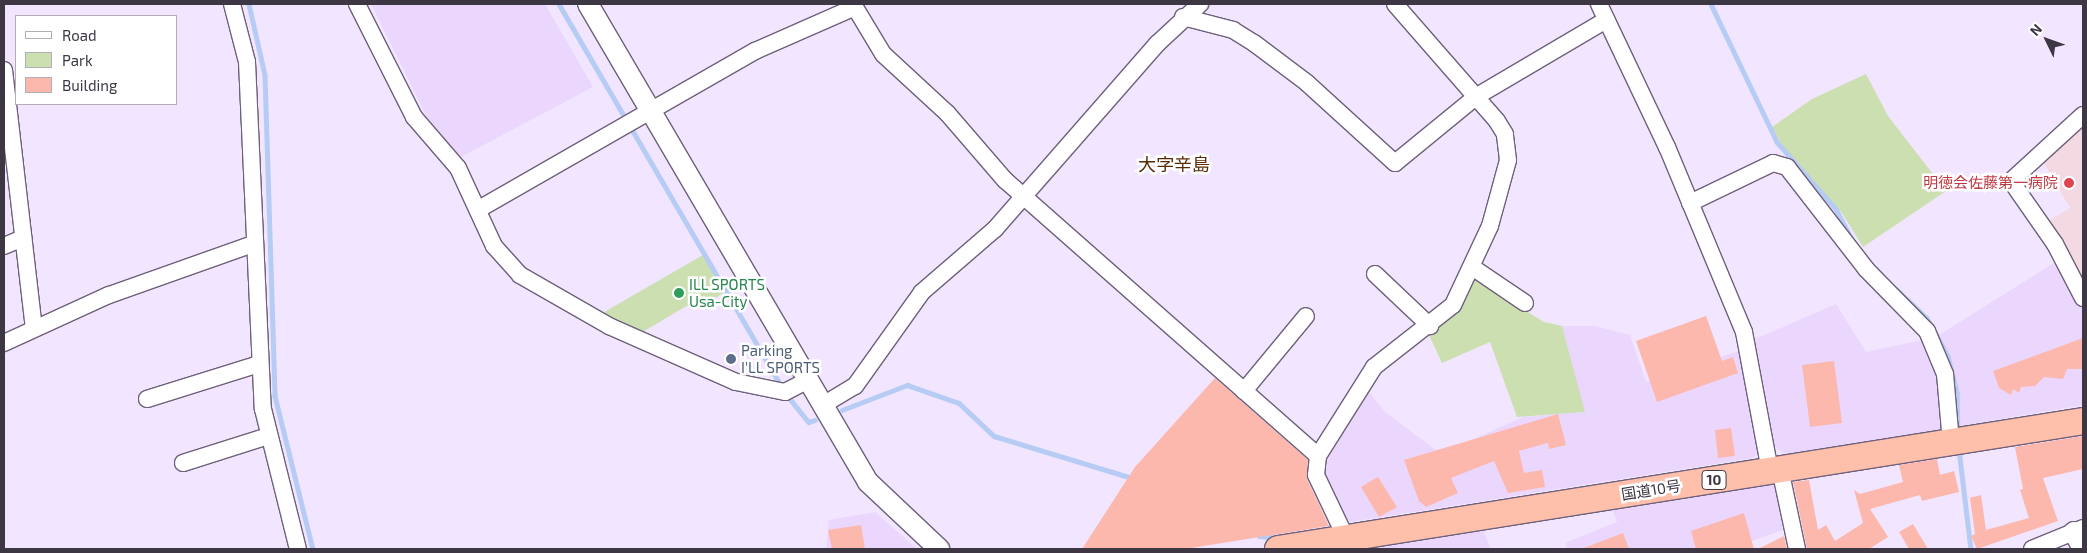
<!DOCTYPE html>
<meta charset="utf-8">
<style>
body{margin:0}
#map{position:relative;width:2087px;height:553px;overflow:hidden;background:#f2e5ff;font-family:"Exo 2","Noto Sans JP",sans-serif}
div>[style]{position:absolute}
[style*='--x']{left:calc(var(--x)*1px);top:calc(var(--y)*1px);width:calc(var(--w)*1px);rotate:calc(var(--a)*1deg)}
.built>*{inset:0;background:#ebd7fe}
.medical>*{inset:0;background:#f3d9e1}
.green>*{inset:0;background:#cbdfb1}
.stream>*{height:4.5px;margin:-2.25px;padding:0 2.25px;transform-origin:2.25px;border-radius:2.25px;background:#b6ccf4}
.building>*{inset:0;background:#fcb8ad}
.roads{filter:drop-shadow(1px 0 #6e607b) drop-shadow(-1px 0 #6e607b) drop-shadow(0 1px #6e607b) drop-shadow(0 -1px #6e607b)}
.minor>*{height:16px;margin:-8px;padding:0 8px;transform-origin:8px;border-radius:8px;background:#fff}
.tertiary>*{height:20px;margin:-10px;padding:0 10px;transform-origin:10px;border-radius:10px;background:#fff}
.trunk>*{height:26px;margin:-13px;padding:0 13px;transform-origin:13px;border-radius:13px;background:#fec0ab}
.dots>*{width:14px;height:14px;translate:-50% -50%;box-sizing:border-box;border:2px solid #fff;border-radius:50%}
span{translate:-50% -50%;white-space:nowrap;text-align:center;line-height:1.15;-webkit-text-stroke:5px #fff;paint-order:stroke}
.shield-label span{padding:1px 4px;background:#fff;border:1px solid;border-radius:4px;-webkit-text-stroke-width:0}
.shield-label{font-size:14px;color:#3d3643;font-weight:700}
.health-label{font-size:15px;color:#be3a42}
.right{translate:-100% -50%;text-align:right}
.leisure-label{font-size:15px;color:#27864d}
.left{translate:0 -50%;text-align:left}
.service-label{font-size:15px;color:#4e5e75}
.street-label{font-size:15px;color:#3d3643}
.quarter-label{font-size:18px;color:#572b05}
.frame{position:absolute;inset:0;border:5px solid #3d3643;pointer-events:none}
.legend{position:absolute;left:15px;top:15px;width:162px;height:90px;box-sizing:border-box;background:#fff;border:1px solid #b1afb4;margin:0;padding:6px 9px;list-style:none;font-size:15px;color:#3d3643}
.legend li{display:flex;align-items:center;gap:10px;height:25px}
.legend b{width:25px;border:1px solid #b1afb4}
.north{position:absolute;left:2022px;top:15px;width:50px;height:50px;-webkit-text-stroke:4px #fff;paint-order:stroke;rotate:312deg;font-size:14px;font-weight:700;line-height:20px;text-align:center;color:#3d3643}
.north::after{content:'';display:block;margin:auto;width:18px;height:22px;background:#3d3643;clip-path:polygon(50% 0,100% 100%,50% 72%,0 100%)}
</style>
<div id="map">
<div class="built">
<i style="clip-path:polygon(371px 4px,545px 4px,593px 87px,459px 158px,435px 133px)"></i>
<i style="clip-path:polygon(2057px 261px,2083px 311px,2083px 405px,1960px 426px,1957px 387px,1939px 335px)"></i>
<i style="clip-path:polygon(1836px 304px,1866px 352px,1927px 339px,1938px 362px,1946px 429px,1785px 454px,1774px 447px,1753px 340px)"></i>
<i style="clip-path:polygon(1562px 326px,1595px 326px,1630px 335px,1646px 382px,1739px 351px,1760px 452px,1752px 458px,1350px 522px,1335px 506px,1322px 478px,1324px 457px,1367px 389px,1385px 412px,1436px 450px,1447px 451px,1523px 417px,1584px 412px)"></i>
<i style="clip-path:polygon(1774px 482px,1783px 530px,1730px 549px,1567px 549px,1565px 543px,1617px 522px,1612px 509px)"></i>
<i style="clip-path:polygon(875px 512px,917px 549px,826px 549px,829px 520px)"></i>
<i style="clip-path:polygon(1483px 530px,1491px 549px,1375px 548px,1423px 539px)"></i>
</div>
<div class="medical">
<i style="clip-path:polygon(2083px 123px,2083px 287px,2048px 221px,2070px 208px,2041px 158px)"></i>
</div>
<div class="green">
<i style="clip-path:polygon(1866px 74px,1888px 116px,1946px 191px,1863px 247px,1842px 213px,1783px 147px,1772px 127px,1812px 99px)"></i>
<i style="clip-path:polygon(703px 255px,725px 292px,704px 305px,700px 298px,641px 333px,599px 315px)"></i>
<i style="clip-path:polygon(1474px 279px,1544px 322px,1562px 326px,1585px 412px,1517px 417px,1490px 342px,1442px 363px,1429px 335px)"></i>
</div>
<div class="stream">
<i style="--x:249;--y:4;--w:73;--a:77.3"></i>
<i style="--x:265;--y:75;--w:321;--a:88.2"></i>
<i style="--x:275;--y:396;--w:158;--a:76.1"></i>
<i style="--x:559;--y:4;--w:443;--a:59.8"></i>
<i style="--x:1711;--y:4;--w:153;--a:64.4"></i>
<i style="--x:1777;--y:142;--w:89;--a:48.6"></i>
<i style="--x:1836;--y:209;--w:34;--a:62"></i>
<i style="--x:1896;--y:289;--w:42;--a:43.1"></i>
<i style="--x:1927;--y:318;--w:43;--a:61.1"></i>
<i style="--x:1948;--y:356;--w:38;--a:76"></i>
<i style="--x:1957;--y:393;--w:41;--a:88.6"></i>
<i style="--x:786;--y:394;--w:36;--a:51"></i>
<i style="--x:809;--y:422;--w:6;--a:-18"></i>
<i style="--x:842;--y:410;--w:70;--a:-21"></i>
<i style="--x:907;--y:385;--w:55;--a:19.1"></i>
<i style="--x:959;--y:403;--w:48;--a:43.3"></i>
<i style="--x:994;--y:436;--w:144;--a:16.9"></i>
<i style="--x:1959;--y:449;--w:101;--a:83.2"></i>
<i style="--x:1259;--y:536;--w:20;--a:6"></i>
<i style="--x:1361;--y:548;--w:11;--a:5"></i>
</div>
<div class="building">
<i style="clip-path:polygon(1706px 316px,1722px 361px,1733px 357px,1738px 373px,1657px 402px,1636px 341px)"></i>
<i style="clip-path:polygon(2083px 338px,2083px 369px,2067px 369px,2063px 379px,2044px 377px,2035px 386px,2021px 387px,2019px 393px,2013px 389px,2011px 395px,1999px 388px,1993px 371px)"></i>
<i style="clip-path:polygon(1834px 361px,1842px 423px,1810px 427px,1802px 365px)"></i>
<i style="clip-path:polygon(1215px 378px,1308px 460px,1307px 479px,1329px 526px,1185px 549px,1082px 549px,1135px 467px)"></i>
<i style="clip-path:polygon(1558px 414px,1566px 445px,1549px 449px,1548px 443px,1519px 451px,1524px 473px,1542px 470px,1545px 487px,1508px 493px,1494px 461px,1451px 478px,1458px 493px,1426px 507px,1419px 501px,1404px 460px)"></i>
<i style="clip-path:polygon(1731px 428px,1735px 456px,1718px 458px,1715px 430px)"></i>
<i style="clip-path:polygon(2083px 436px,2083px 469px,2043px 478px,2058px 521px,1977px 549px,1971px 536px,1975px 534px,1970px 498px,1981px 495px,1986px 530px,2029px 518px,2020px 490px,2023px 489px,2015px 447px)"></i>
<i style="clip-path:polygon(1937px 459px,1940px 475px,1954px 471px,1959px 492px,1922px 501px,1920px 495px,1870px 509px,1888px 537px,1869px 549px,1807px 549px,1793px 482px,1809px 480px,1818px 530px,1826px 525px,1835px 541px,1863px 523px,1854px 490px,1860px 494px,1903px 482px,1899px 465px)"></i>
<i style="clip-path:polygon(1378px 477px,1397px 507px,1379px 517px,1361px 487px)"></i>
<i style="clip-path:polygon(1744px 513px,1754px 549px,1696px 549px,1691px 531px)"></i>
<i style="clip-path:polygon(1913px 524px,1928px 549px,1909px 549px,1899px 532px)"></i>
<i style="clip-path:polygon(861px 525px,865px 549px,832px 549px,828px 530px)"></i>
<i style="clip-path:polygon(1623px 533px,1629px 549px,1584px 549px,1584px 548px)"></i>
<i style="clip-path:polygon(1784px 536px,1787px 549px,1758px 549px)"></i>
</div>
<div class="roads">
<div class="minor">
<i style="--x:232;--y:4;--w:60;--a:75.5"></i>
<i style="--x:247;--y:62;--w:347;--a:87.4"></i>
<i style="--x:263;--y:409;--w:144;--a:76"></i>
<i style="--x:357;--y:4;--w:127;--a:63.2"></i>
<i style="--x:414;--y:117;--w:67;--a:49.2"></i>
<i style="--x:458;--y:168;--w:86;--a:65.2"></i>
<i style="--x:494;--y:246;--w:39;--a:48"></i>
<i style="--x:520;--y:275;--w:103;--a:29.8"></i>
<i style="--x:609;--y:326;--w:139;--a:23.8"></i>
<i style="--x:736;--y:382;--w:50;--a:11.5"></i>
<i style="--x:785;--y:392;--w:27;--a:-27"></i>
<i style="--x:853;--y:4;--w:58;--a:59"></i>
<i style="--x:883;--y:54;--w:88;--a:42.7"></i>
<i style="--x:948;--y:114;--w:87;--a:49.2"></i>
<i style="--x:1005;--y:180;--w:417;--a:41.4"></i>
<i style="--x:1599;--y:4;--w:158;--a:64.6"></i>
<i style="--x:1667;--y:147;--w:200;--a:67.4"></i>
<i style="--x:1744;--y:332;--w:141;--a:79.4"></i>
<i style="--x:1183;--y:17;--w:52;--a:14.6"></i>
<i style="--x:1233;--y:30;--w:25;--a:32"></i>
<i style="--x:1254;--y:43;--w:66;--a:37"></i>
<i style="--x:1307;--y:83;--w:119;--a:42.3"></i>
<i style="--x:1395;--y:163;--w:106;--a:-39.3"></i>
<i style="--x:1477;--y:96;--w:150;--a:-30.5"></i>
<i style="--x:4;--y:70;--w:260;--a:83.4"></i>
<i style="--x:2083;--y:115;--w:98;--a:137.5"></i>
<i style="--x:2011;--y:181;--w:77;--a:55.1"></i>
<i style="--x:2055;--y:244;--w:61;--a:62.6"></i>
<i style="--x:1690;--y:203;--w:92;--a:-25.7"></i>
<i style="--x:1773;--y:163;--w:15;--a:16"></i>
<i style="--x:1787;--y:167;--w:129;--a:52.2"></i>
<i style="--x:1866;--y:269;--w:87;--a:45.5"></i>
<i style="--x:1927;--y:331;--w:47;--a:67.3"></i>
<i style="--x:1945;--y:374;--w:68;--a:85"></i>
<i style="--x:479;--y:209;--w:318;--a:-29.8"></i>
<i style="--x:755;--y:51;--w:109;--a:-23.7"></i>
<i style="--x:4;--y:246;--w:21;--a:-23"></i>
<i style="--x:1472;--y:267;--w:64;--a:34.2"></i>
<i style="--x:1375;--y:274;--w:76;--a:43.4"></i>
<i style="--x:4;--y:343;--w:115;--a:-24.6"></i>
<i style="--x:109;--y:295;--w:153;--a:-19.5"></i>
<i style="--x:1244;--y:391;--w:97;--a:-50.4"></i>
<i style="--x:147;--y:399;--w:117;--a:-17.4"></i>
<i style="--x:823;--y:405;--w:37;--a:-31"></i>
<i style="--x:855;--y:386;--w:115;--a:-54.5"></i>
<i style="--x:922;--y:292;--w:96;--a:-40.8"></i>
<i style="--x:995;--y:229;--w:246;--a:-48.8"></i>
<i style="--x:1157;--y:44;--w:59;--a:-42.9"></i>
<i style="--x:183;--y:463;--w:89;--a:-17.6"></i>
<i style="--x:1780;--y:469;--w:82;--a:78"></i>
<i style="--x:1346;--y:538;--w:70;--a:-115.5"></i>
<i style="--x:1316;--y:475;--w:19;--a:-84"></i>
<i style="--x:1318;--y:456;--w:105;--a:-57.8"></i>
<i style="--x:1374;--y:367;--w:100;--a:-38.1"></i>
<i style="--x:1453;--y:305;--w:87;--a:-64.9"></i>
<i style="--x:1490;--y:226;--w:68;--a:-74.7"></i>
<i style="--x:1508;--y:160;--w:26;--a:-97"></i>
<i style="--x:1505;--y:134;--w:15;--a:-122"></i>
<i style="--x:1497;--y:121;--w:155;--a:-131.1"></i>
<i style="--x:2032;--y:549;--w:55;--a:-22.4"></i>
</div>
<div class="tertiary">
<i style="--x:588;--y:4;--w:554;--a:59.64"></i>
<i style="--x:868;--y:482;--w:98;--a:43.3"></i>
<i style="--x:2074;--y:532;--w:19;--a:62"></i>
</div>
<div class="trunk">
<i style="--x:1278;--y:549;--w:815;--a:-9.03"></i>
</div>
</div>
<div class="dots">
<i style="left:2069px;top:183px;background:#e0444e"></i>
<i style="left:679px;top:293px;background:#2e9e5b"></i>
<i style="left:731px;top:359px;background:#5c6f8a"></i>
</div>
<div class="shield-label">
<span style="left:1714px;top:480px">10</span>
</div>
<div class="health-label">
<span class="right" style="left:2058px;top:183px">明徳会佐藤第一病院</span>
</div>
<div class="leisure-label">
<span class="left" style="left:689px;top:293px">ILL SPORTS<br>Usa-City</span>
</div>
<div class="service-label">
<span class="left" style="left:741px;top:359px">Parking<br>I'LL SPORTS</span>
</div>
<div class="street-label">
<span style="left:1651px;top:490px;rotate:-9deg">国道10号</span>
</div>
<div class="quarter-label">
<span style="left:1174px;top:164px">大字辛島</span>
</div>
<div class="frame"></div>
<ul class="legend">
<li><b style="height:6px;background:#fff"></b>Road</li>
<li><b style="height:14px;background:#cbdfb1"></b>Park</li>
<li><b style="height:14px;background:#fcb8ad"></b>Building</li>
</ul>
<div class="north">N</div>
</div>
